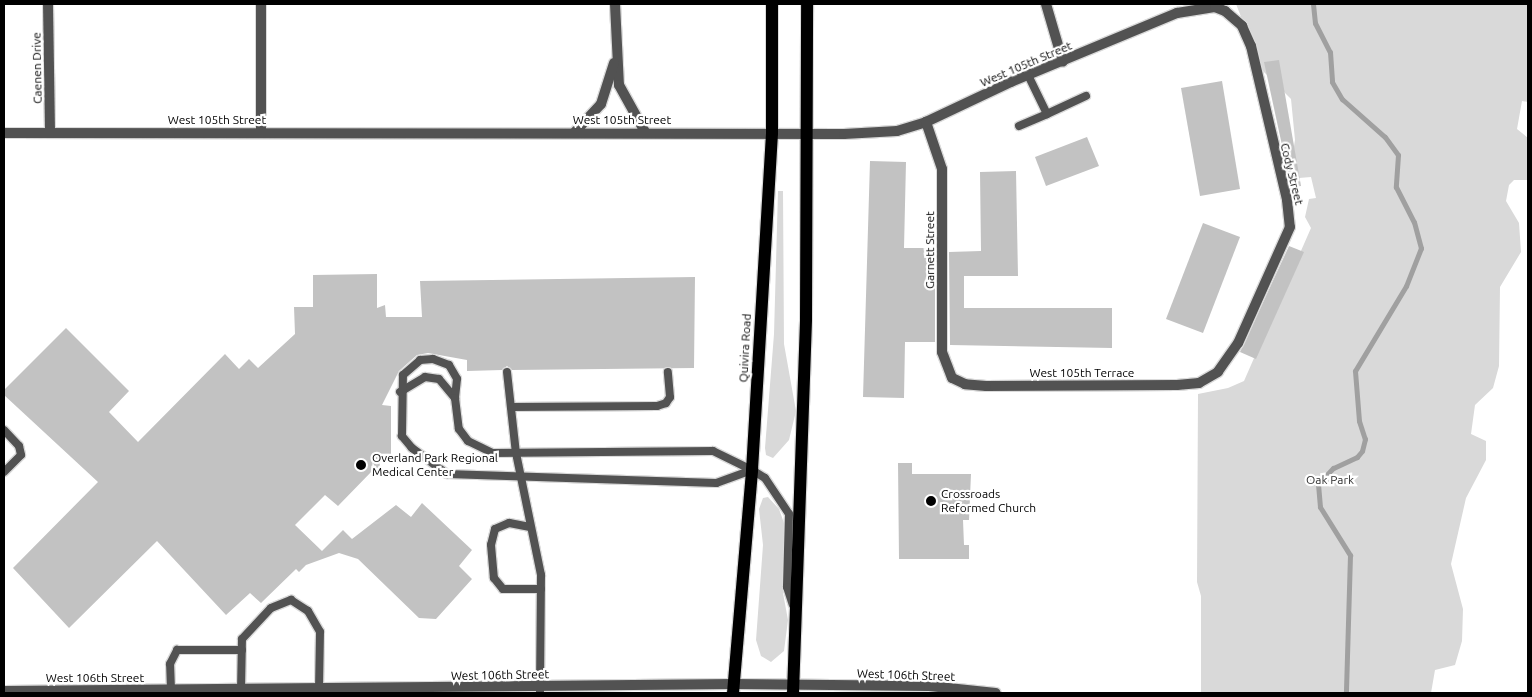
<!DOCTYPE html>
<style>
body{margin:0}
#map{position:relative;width:1532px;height:697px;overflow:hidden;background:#fff;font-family:Ubuntu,sans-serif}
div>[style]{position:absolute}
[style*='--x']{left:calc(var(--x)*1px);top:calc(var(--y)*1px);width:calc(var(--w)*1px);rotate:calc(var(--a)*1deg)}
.green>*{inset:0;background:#d9d9d9}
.stream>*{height:5px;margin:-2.5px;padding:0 2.5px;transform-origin:2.5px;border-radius:2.5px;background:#a0a0a0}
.building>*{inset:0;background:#c2c2c2}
.roads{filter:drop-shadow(1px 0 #dbdbdb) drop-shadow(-1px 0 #dbdbdb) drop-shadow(0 1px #dbdbdb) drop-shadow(0 -1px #dbdbdb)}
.service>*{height:8px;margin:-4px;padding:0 4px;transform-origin:4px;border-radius:4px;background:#525252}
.minor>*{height:10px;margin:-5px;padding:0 5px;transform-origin:5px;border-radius:5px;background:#525252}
.primary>*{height:12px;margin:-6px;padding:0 6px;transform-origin:6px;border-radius:6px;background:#000}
.dots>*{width:14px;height:14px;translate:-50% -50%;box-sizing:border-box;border:2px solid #fff;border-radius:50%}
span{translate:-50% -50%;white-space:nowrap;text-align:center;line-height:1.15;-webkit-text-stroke:4.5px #fff;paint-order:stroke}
.street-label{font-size:12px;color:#000}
.poi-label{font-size:12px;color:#000}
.left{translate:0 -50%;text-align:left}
.park-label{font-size:12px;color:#303030}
.frame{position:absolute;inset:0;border:5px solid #000;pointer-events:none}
</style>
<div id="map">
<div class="green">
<i style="clip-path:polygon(1236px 4px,1528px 4px,1528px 102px,1522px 101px,1517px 129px,1528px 138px,1528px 180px,1514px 180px,1509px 185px,1506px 201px,1519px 223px,1521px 252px,1500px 287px,1499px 366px,1493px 388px,1475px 405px,1471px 434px,1486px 441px,1486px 460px,1466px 498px,1451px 564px,1463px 609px,1462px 641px,1455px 665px,1435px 670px,1431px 693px,1201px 693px,1201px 596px,1197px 582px,1198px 394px,1228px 388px,1244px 381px,1311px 228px,1305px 217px,1309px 199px,1316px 198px,1311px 177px,1299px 178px,1290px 170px,1295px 140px,1291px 99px,1262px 70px)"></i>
<i style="clip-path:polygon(778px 191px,783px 191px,784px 344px,796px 411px,789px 440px,773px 458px,766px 455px,765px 448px,774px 334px)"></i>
<i style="clip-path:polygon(768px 497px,779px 509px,784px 523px,783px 593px,788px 620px,784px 651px,771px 662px,761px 656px,756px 640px,763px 545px,759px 509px,763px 498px)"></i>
</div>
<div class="stream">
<i style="--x:1313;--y:4;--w:19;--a:84"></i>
<i style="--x:1315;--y:23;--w:33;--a:63"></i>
<i style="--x:1330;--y:52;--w:30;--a:86"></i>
<i style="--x:1332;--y:82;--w:20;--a:60"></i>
<i style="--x:1342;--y:99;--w:57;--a:41.5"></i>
<i style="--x:1385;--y:137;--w:22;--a:54"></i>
<i style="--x:1398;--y:155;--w:32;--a:94"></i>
<i style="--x:1396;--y:187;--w:39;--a:63"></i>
<i style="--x:1414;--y:222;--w:27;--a:75"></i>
<i style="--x:1421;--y:248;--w:41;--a:111.5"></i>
<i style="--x:1406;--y:286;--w:99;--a:121"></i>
<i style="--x:1355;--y:371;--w:50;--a:85.4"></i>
<i style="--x:1359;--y:421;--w:19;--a:72"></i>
<i style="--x:1365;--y:439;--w:12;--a:104"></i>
<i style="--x:1362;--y:451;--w:8;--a:130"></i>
<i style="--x:1357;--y:457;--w:26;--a:155"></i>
<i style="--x:1333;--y:468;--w:22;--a:133"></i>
<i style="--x:1318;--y:484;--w:23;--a:85"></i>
<i style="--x:1320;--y:507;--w:57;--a:58"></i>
<i style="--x:1350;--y:555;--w:138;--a:91.7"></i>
</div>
<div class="building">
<i style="clip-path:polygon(1279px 60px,1301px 186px,1291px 187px,1264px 62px)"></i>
<i style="clip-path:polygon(1222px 81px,1240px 189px,1200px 196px,1181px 88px)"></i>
<i style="clip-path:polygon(1087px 137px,1099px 166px,1046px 186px,1035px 157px)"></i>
<i style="clip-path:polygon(870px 161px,906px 162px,904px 248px,935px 248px,935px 342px,905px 342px,904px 398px,863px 397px)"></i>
<i style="clip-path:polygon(1016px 171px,1018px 276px,964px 276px,964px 308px,1112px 308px,1112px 348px,950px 345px,949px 252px,981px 251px,980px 172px)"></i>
<i style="clip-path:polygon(1203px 223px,1240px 237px,1203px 333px,1166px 319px)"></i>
<i style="clip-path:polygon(1289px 246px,1304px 252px,1256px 359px,1240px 352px)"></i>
<i style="clip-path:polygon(377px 274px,377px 308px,385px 305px,386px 317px,422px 317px,420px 281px,695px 277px,694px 368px,512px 370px,507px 366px,502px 370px,467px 371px,467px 360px,428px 353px,417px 355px,399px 371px,382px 405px,391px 406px,391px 457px,379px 457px,380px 467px,374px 469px,338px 506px,325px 495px,295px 525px,322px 551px,343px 530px,352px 539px,396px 505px,411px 517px,422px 503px,472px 550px,459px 566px,472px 579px,436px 619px,419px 618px,358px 559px,339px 553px,306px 565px,299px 572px,296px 569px,261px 603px,250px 593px,226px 615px,157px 541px,69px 628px,13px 568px,98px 482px,4px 395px,4px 390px,66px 328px,129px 391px,109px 412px,138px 442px,225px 354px,239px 369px,249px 359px,258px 368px,295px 334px,294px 307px,313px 307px,313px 275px)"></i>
<i style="clip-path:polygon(898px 463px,912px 463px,912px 474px,971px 474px,969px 520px,963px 520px,964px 545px,969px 545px,969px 559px,899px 559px)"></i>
</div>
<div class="roads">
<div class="service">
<i style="--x:1047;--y:114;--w:43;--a:-24.8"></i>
<i style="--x:1019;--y:126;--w:30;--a:-23"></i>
<i style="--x:1047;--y:114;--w:43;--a:-116"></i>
<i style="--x:507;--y:372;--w:81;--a:83.7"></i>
<i style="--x:516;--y:453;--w:125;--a:78.4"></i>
<i style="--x:541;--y:575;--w:118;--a:90.5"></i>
<i style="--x:400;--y:392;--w:29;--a:-31"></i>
<i style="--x:425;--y:377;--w:14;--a:8"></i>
<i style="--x:439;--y:379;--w:25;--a:50"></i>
<i style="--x:511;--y:407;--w:146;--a:-0.4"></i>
<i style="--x:657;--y:406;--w:9;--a:-18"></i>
<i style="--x:666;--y:403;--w:7;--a:-56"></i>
<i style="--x:670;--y:397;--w:25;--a:-95"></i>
<i style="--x:4;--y:430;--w:22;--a:47"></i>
<i style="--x:19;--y:446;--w:9;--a:77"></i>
<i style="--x:21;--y:455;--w:24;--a:135"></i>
<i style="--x:752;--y:470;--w:38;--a:160"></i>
<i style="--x:716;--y:483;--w:269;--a:-178.1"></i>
<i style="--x:447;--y:474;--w:44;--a:-143.4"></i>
<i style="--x:412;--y:448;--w:16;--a:-130"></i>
<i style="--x:402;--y:436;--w:61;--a:-89.1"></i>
<i style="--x:403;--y:375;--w:23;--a:-41"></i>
<i style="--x:420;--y:360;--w:13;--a:-4"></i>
<i style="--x:433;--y:359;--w:17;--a:21"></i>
<i style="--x:449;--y:365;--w:16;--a:60"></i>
<i style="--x:457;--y:379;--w:19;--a:96"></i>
<i style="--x:455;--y:398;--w:31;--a:83"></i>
<i style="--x:459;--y:429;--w:15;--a:53"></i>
<i style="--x:468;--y:441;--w:28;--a:26"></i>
<i style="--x:493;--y:453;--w:220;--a:-0.5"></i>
<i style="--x:713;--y:451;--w:43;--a:26"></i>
<i style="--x:752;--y:470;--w:15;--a:32"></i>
<i style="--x:765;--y:478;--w:43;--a:56.3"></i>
<i style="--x:789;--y:514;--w:73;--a:91.6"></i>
<i style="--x:787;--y:587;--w:19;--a:72"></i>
<i style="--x:530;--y:527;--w:21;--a:-169"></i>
<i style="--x:509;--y:523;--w:15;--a:157"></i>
<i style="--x:495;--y:529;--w:16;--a:104"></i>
<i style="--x:491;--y:545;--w:33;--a:85"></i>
<i style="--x:494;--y:578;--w:14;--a:51"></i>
<i style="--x:503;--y:589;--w:38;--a:0"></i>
<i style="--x:171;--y:690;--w:26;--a:-92"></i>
<i style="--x:170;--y:664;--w:16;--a:-63"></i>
<i style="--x:177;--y:650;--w:65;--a:0"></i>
<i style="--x:241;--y:690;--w:51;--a:-88.9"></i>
<i style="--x:242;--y:639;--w:42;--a:-46.9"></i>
<i style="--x:271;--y:608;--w:22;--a:-22"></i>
<i style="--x:291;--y:600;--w:20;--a:33"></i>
<i style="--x:308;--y:611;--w:24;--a:60"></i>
<i style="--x:320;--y:632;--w:57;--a:91"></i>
</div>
<div class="minor">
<i style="--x:48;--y:4;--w:129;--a:89.1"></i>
<i style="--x:615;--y:4;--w:81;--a:87.2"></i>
<i style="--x:619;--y:85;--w:54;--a:61"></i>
<i style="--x:1046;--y:4;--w:60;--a:73.7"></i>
<i style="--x:575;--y:132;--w:38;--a:-47"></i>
<i style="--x:601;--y:104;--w:43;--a:-72.4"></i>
<i style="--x:4;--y:133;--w:840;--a:0.07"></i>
<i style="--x:844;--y:134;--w:53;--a:-3.2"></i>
<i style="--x:897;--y:131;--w:30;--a:-17"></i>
<i style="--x:926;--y:122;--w:94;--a:-25.2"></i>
<i style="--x:1011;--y:82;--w:180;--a:-22.6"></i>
<i style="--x:1177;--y:13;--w:38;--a:-9"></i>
<i style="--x:1215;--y:7;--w:11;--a:22"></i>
<i style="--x:1225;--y:11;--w:23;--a:41"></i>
<i style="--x:1242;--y:26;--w:22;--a:66"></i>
<i style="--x:1251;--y:46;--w:158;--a:76.8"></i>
<i style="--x:1287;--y:200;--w:27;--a:84"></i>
<i style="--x:1290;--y:227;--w:127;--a:114.1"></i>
<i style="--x:1238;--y:343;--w:35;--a:125"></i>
<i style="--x:1218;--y:372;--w:22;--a:150"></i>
<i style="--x:1199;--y:383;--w:22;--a:175"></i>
<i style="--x:1177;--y:385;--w:191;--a:179.7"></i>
<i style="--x:986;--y:386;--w:21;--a:-175"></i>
<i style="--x:965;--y:384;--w:14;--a:-155"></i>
<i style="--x:952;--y:378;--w:28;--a:-111"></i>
<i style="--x:942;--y:352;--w:183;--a:-90"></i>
<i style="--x:942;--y:169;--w:50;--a:-108.8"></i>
<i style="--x:261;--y:133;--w:129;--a:-90"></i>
<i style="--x:4;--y:691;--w:730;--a:-0.55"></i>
<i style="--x:734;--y:684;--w:195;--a:0.6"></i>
<i style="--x:929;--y:686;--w:67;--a:6"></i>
</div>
<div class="primary">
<i style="--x:733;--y:693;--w:224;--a:-85.1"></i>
<i style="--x:752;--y:470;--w:338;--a:-86.6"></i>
<i style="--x:772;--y:133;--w:129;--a:-90"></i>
<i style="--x:793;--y:693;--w:374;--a:-88"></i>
<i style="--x:806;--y:319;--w:315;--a:-89.8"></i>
</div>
</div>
<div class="dots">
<i style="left:361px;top:465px;background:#000"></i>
<i style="left:931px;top:501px;background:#000"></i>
</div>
<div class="street-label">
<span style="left:1026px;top:64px;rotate:-23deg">West 105th Street</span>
<span style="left:37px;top:68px;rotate:-91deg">Caenen Drive</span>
<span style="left:217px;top:120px">West 105th Street</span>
<span style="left:622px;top:120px">West 105th Street</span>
<span style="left:1292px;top:174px;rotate:76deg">Cody Street</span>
<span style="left:930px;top:250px;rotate:-90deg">Garnett Street</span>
<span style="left:745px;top:348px;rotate:-87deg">Quivira Road</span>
<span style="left:1082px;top:373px">West 105th Terrace</span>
<span style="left:500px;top:675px;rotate:-1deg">West 106th Street</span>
<span style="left:906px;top:675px;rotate:2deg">West 106th Street</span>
<span style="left:95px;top:678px">West 106th Street</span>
</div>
<div class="poi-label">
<span class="left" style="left:372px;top:465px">Overland Park Regional<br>Medical Center</span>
<span class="left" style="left:941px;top:501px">Crossroads<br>Reformed Church</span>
</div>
<div class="park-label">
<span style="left:1330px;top:480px">Oak Park</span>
</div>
<div class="frame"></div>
</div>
